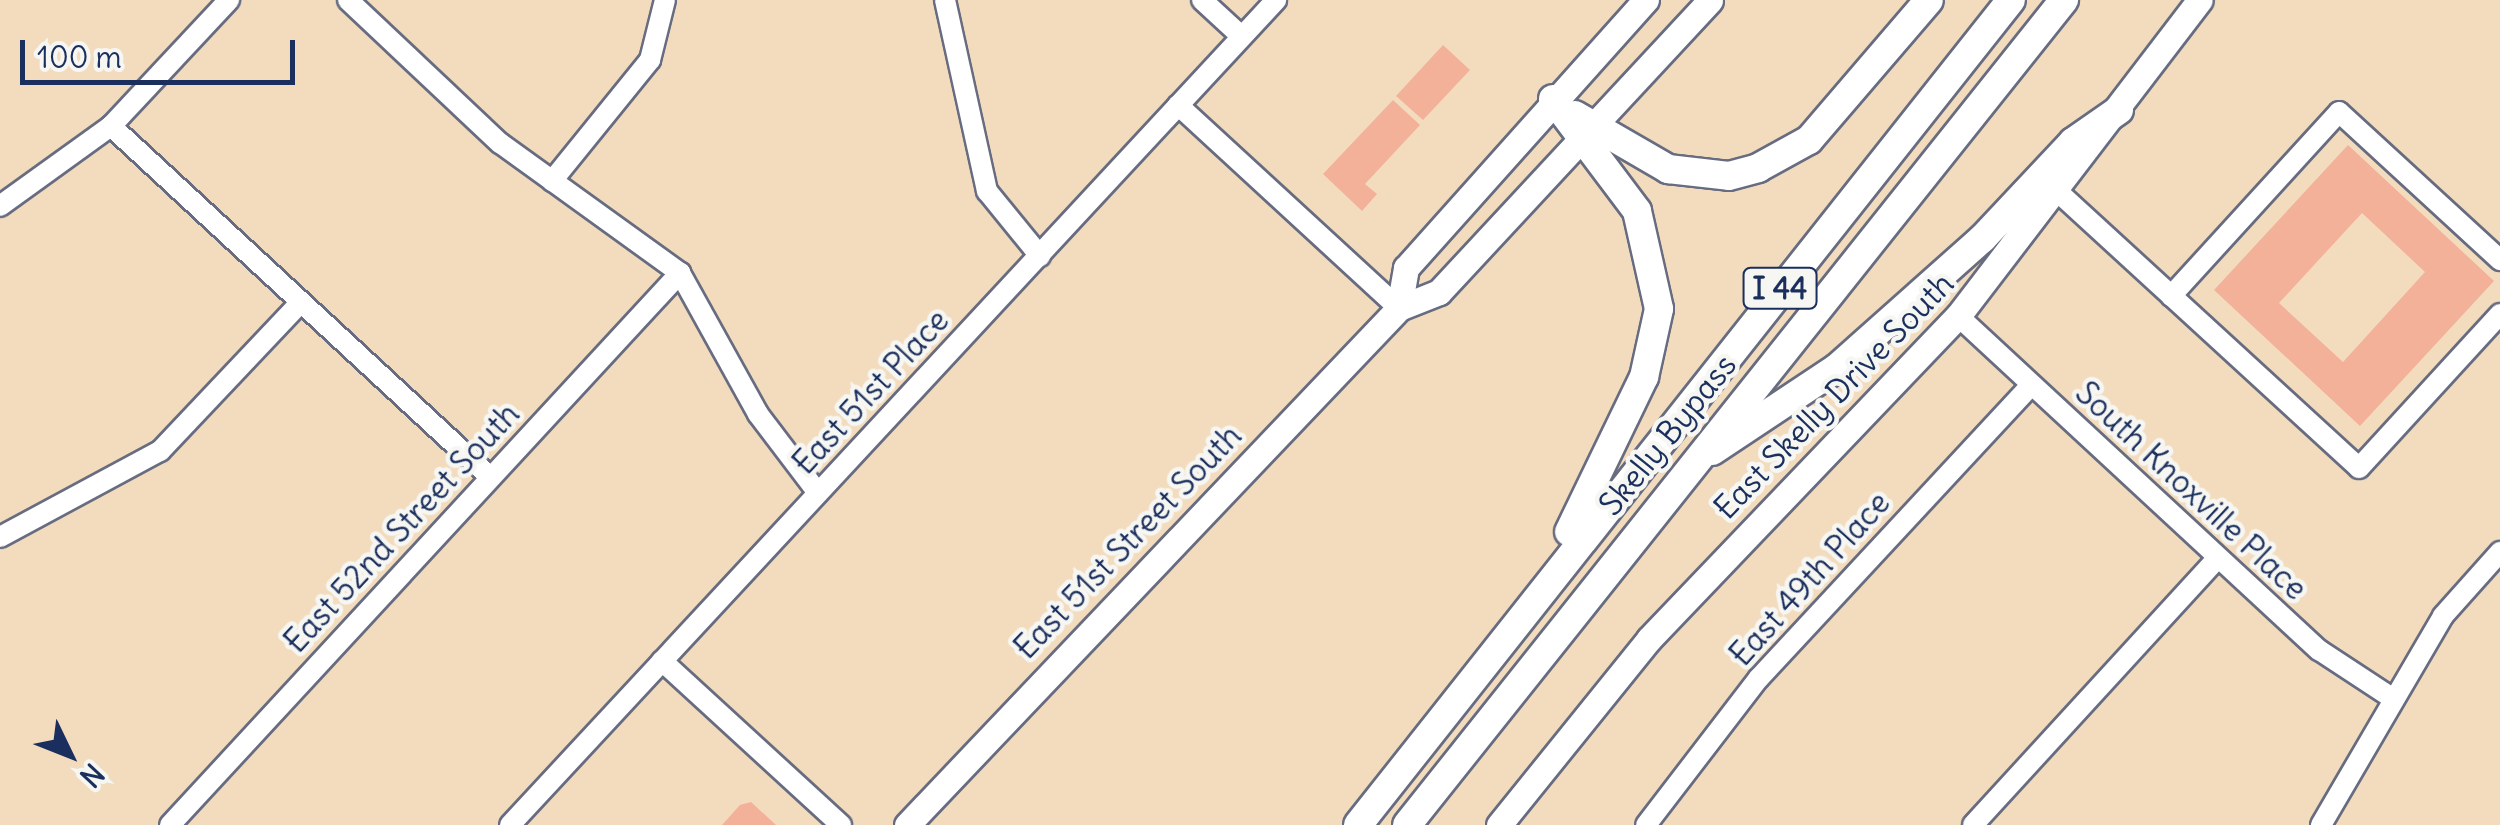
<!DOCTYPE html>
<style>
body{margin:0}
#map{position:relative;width:2500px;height:825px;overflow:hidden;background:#f3dcbe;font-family:Delius,sans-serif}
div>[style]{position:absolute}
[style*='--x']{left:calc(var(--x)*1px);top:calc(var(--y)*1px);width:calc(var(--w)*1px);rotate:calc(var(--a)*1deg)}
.building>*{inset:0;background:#f3b199}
.roads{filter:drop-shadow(2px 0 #676c80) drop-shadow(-2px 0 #676c80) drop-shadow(0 2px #676c80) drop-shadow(0 -2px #676c80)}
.minor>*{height:20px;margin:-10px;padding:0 10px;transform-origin:10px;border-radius:10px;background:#fff}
.major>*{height:25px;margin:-12.5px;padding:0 12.5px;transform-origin:12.5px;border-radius:12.5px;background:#fff}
.highway>*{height:28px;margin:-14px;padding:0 14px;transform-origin:14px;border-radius:14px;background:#fff}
span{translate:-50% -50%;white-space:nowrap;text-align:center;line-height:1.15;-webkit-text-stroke:9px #f6f6f2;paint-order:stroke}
.shield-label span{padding:2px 8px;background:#f6f6f2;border:2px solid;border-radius:8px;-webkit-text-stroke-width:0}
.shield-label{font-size:30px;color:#1b2f5e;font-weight:700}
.street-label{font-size:32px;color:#1b2f5e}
.north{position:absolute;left:20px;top:705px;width:100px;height:100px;-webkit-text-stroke:8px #f6f6f2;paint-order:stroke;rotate:133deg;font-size:28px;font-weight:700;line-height:40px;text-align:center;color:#1b2f5e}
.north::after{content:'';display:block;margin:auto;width:35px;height:45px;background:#1b2f5e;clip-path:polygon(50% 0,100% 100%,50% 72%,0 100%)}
.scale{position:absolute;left:20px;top:40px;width:275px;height:45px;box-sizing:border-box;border:5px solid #1b2f5e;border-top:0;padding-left:12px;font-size:30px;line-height:35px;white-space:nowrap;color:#1b2f5e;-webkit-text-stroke:8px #f6f6f2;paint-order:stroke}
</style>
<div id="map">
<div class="building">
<i style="clip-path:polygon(1443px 45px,1470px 70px,1423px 120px,1396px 96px)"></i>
<i style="clip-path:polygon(1393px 100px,1420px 125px,1365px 184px,1377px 194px,1362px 211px,1323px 174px)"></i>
<i style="clip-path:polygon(evenodd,2348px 145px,2494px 281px,2360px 426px,2214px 290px,2348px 145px,2362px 213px,2425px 272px,2343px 362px,2279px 303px,2362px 213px)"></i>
<i style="clip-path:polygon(751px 802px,776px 825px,722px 825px,740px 805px)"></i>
</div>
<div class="roads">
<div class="minor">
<i style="--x:348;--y:0;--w:209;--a:43.3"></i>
<i style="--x:500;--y:143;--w:222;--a:35.8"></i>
<i style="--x:680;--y:273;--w:161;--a:61"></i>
<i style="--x:758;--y:414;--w:99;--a:52.8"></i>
<i style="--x:945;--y:0;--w:196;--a:77.6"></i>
<i style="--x:987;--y:191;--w:84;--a:50.8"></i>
<i style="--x:1202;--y:0;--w:53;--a:42.7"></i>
<i style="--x:1178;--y:105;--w:300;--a:42.6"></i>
<i style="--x:111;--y:126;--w:515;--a:42.8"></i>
<i style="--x:552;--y:181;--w:156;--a:-51"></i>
<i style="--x:650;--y:60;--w:62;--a:-76"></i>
<i style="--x:2058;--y:192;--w:408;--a:42.5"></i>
<i style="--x:2359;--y:468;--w:209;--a:-47.5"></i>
<i style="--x:0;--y:206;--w:137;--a:-35.8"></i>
<i style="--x:111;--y:126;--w:173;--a:-46.9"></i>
<i style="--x:2171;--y:296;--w:249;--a:-47.6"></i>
<i style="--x:2339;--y:112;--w:219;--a:42.6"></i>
<i style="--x:1958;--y:316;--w:492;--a:42.8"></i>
<i style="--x:2319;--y:650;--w:87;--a:33.3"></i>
<i style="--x:0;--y:537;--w:182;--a:-28.3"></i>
<i style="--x:160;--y:451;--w:205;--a:-46.6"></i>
<i style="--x:662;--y:661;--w:243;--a:42.5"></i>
<i style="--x:170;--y:825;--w:752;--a:-47.26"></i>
<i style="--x:510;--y:825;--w:1126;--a:-47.12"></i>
<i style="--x:1646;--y:825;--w:185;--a:-52.5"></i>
<i style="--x:1759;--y:678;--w:400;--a:-47.1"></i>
<i style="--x:1973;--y:825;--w:362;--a:-47.5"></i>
<i style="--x:2321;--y:825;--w:242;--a:-59.7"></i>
<i style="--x:2443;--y:616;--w:86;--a:-48.3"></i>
</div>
<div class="major">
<i style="--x:1399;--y:308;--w:41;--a:-80.1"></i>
<i style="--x:1406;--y:268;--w:360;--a:-48.2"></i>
<i style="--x:907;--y:825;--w:714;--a:-46.42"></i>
<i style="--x:1399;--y:308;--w:43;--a:-21.8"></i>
<i style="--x:1439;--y:292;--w:398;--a:-47.1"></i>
<i style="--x:1499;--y:825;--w:239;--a:-51.1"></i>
<i style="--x:1649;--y:639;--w:447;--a:-46.3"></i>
<i style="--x:1958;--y:316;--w:398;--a:-52.6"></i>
</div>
<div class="highway">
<i style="--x:1553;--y:99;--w:140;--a:53.1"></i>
<i style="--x:1637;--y:211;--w:100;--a:77.3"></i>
<i style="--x:1659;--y:309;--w:70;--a:102.4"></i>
<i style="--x:1644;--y:377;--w:172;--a:115.8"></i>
<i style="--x:1575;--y:115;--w:108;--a:30.1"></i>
<i style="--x:1668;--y:169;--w:61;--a:6.5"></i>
<i style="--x:1729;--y:176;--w:30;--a:-15"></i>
<i style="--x:1758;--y:168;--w:58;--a:-28.8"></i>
<i style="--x:1809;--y:140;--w:184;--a:-49.4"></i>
<i style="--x:1712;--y:451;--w:150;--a:-33.6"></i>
<i style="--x:1837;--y:368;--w:194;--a:-41.7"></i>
<i style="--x:1982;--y:239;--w:133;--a:-46.8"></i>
<i style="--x:2073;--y:142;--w:56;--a:-34.8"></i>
<i style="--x:1358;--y:825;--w:1052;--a:-51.64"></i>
<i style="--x:1407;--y:825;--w:1055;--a:-51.47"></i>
</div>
</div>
<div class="shield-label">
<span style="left:1780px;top:288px">I 44</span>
</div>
<div class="street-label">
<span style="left:871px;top:392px;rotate:-47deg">East 51st Place</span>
<span style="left:1834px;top:396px;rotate:-46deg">East Skelly Drive South</span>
<span style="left:1668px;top:435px;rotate:-51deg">Skelly Bypass</span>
<span style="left:2191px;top:491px;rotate:43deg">South Knoxville Place</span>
<span style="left:402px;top:528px;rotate:-47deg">East 52nd Street South</span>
<span style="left:1128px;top:542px;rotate:-46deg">East 51st Street South</span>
<span style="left:1810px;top:579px;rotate:-48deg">East 49th Place</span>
</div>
<div class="north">N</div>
<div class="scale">100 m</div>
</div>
